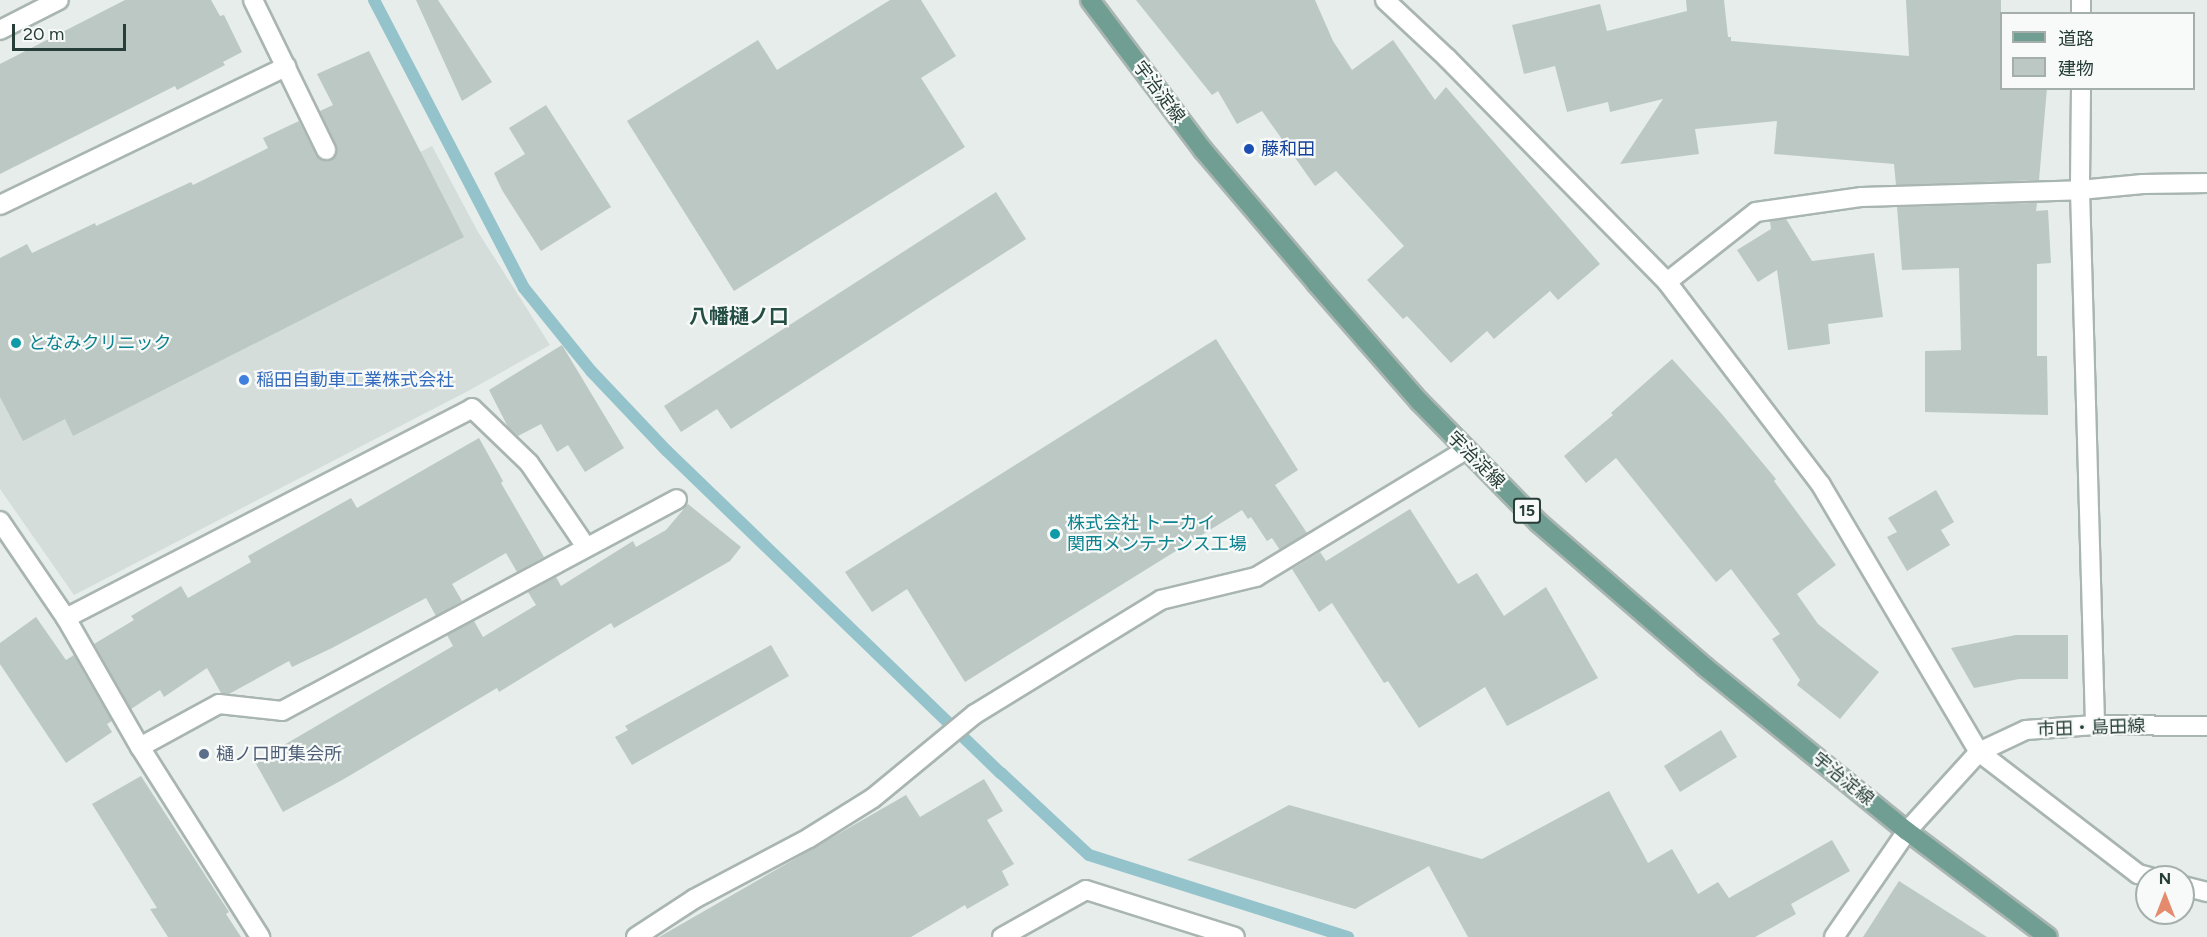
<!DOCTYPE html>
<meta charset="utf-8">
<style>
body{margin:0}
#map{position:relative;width:2207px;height:937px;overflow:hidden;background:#e6edea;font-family:Figtree,"Noto Sans JP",sans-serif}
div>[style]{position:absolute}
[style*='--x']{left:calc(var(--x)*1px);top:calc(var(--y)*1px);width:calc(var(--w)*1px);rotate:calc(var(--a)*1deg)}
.built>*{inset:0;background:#d4ddd9}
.stream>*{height:12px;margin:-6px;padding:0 6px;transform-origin:6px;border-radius:6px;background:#95c3cc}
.building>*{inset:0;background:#bcc8c3}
.roads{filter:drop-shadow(2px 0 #a9b5b1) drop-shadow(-2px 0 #a9b5b1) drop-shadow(0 2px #a9b5b1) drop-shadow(0 -2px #a9b5b1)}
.minor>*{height:18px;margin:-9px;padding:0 9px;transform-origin:9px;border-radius:9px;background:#fff}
.major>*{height:18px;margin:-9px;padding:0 9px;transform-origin:9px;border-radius:9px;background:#709e92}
.dots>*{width:16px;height:16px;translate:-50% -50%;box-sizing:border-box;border:3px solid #f7faf8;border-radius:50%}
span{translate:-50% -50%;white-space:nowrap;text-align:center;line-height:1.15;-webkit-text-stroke:4.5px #f7faf8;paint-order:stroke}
.shield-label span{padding:2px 4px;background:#f7faf8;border:2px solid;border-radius:4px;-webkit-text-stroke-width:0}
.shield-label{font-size:16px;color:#273e38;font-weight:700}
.street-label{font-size:18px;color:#273e38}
.transit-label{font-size:18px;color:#164399}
.left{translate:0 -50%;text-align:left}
.culture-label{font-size:18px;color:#0d838f}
.shop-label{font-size:18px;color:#366cbe}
.service-label{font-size:18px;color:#4e5e75}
.neighbourhood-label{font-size:20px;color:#244e44;font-weight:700}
.legend{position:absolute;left:2000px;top:12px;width:195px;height:78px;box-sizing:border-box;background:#f7faf8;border:2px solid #a4afab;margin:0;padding:8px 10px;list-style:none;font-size:18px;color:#273e38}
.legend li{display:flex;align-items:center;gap:12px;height:30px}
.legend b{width:30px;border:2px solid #a4afab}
.north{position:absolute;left:2135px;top:865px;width:60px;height:60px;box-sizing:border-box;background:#f7faf8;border:2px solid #a4afab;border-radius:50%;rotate:0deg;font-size:16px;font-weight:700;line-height:24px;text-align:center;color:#273e38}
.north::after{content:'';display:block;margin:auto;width:21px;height:27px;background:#e48b6e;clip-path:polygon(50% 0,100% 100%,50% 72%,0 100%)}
.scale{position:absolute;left:12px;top:24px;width:114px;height:27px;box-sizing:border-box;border:3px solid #273e38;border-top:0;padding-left:8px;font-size:18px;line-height:21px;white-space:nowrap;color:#273e38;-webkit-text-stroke:4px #f7faf8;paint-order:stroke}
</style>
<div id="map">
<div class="built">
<i style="clip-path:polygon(432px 146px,478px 232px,550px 345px,468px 391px,74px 595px,0 489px,0 369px)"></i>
</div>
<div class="stream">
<i style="--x:374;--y:0;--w:325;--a:62.5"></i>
<i style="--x:524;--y:288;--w:107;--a:51.1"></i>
<i style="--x:591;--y:371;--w:110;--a:46.5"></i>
<i style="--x:667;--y:451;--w:464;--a:44"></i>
<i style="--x:1001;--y:773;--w:120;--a:43"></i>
<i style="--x:1089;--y:855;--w:272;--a:17.6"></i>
</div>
<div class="building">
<i style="clip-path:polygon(125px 0,211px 0,220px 16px,224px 15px,242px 52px,223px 62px,225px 65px,177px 90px,175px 86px,0 174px,0 64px)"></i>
<i style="clip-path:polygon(416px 0,438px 0,492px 82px,462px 101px)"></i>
<i style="clip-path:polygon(890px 0,921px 0,956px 56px,921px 78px,965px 147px,734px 291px,627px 121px,758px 40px,777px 70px)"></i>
<i style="clip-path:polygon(1136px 0,1315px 0,1333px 41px,1352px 70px,1393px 40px,1435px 100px,1446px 87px,1600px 264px,1558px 300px,1550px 291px,1494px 339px,1487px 331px,1451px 363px,1407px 316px,1403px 319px,1367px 280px,1404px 246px,1336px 171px,1315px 186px,1262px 111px,1237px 124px,1218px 91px,1212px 95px)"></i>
<i style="clip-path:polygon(1686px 0,1724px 0,1728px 37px,1731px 37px,1731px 41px,1909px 56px,1906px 0,2001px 0,2001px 88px,2047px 88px,2039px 180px,1896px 185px,1894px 164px,1774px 154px,1777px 121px,1695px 129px,1699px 154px,1620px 164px,1663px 99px,1610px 112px,1608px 102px,1567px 112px,1555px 66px,1524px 74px,1512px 25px,1600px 4px,1607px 31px,1687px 11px)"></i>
<i style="clip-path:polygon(369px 51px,464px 237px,73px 436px,65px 419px,23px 441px,0 397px,0 258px,27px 244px,32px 253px,95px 223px,96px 226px,191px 182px,193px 185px,268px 148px,263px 138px,299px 121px,316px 155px,325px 161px,331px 160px,337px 151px,336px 146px,320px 111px,333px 105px,317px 74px)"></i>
<i style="clip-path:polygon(546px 105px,611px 207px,541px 251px,502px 190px,494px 173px,525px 154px,509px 128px)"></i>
<i style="clip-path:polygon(996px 192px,1026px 239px,731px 429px,717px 409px,681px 432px,664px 406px)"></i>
<i style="clip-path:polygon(2037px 203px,2036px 211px,2048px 210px,2051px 263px,2037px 264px,2037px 356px,2047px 356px,2048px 415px,1925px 412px,1925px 351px,1961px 350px,1959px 268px,1902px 270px,1897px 207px)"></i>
<i style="clip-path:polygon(1786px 219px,1812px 261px,1874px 253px,1883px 317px,1828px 324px,1830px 344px,1788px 350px,1777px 270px,1758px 282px,1737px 250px,1771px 229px,1770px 221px)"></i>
<i style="clip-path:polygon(1216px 339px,1298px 470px,1275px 485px,1307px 533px,1280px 550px,1272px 538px,1267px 541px,1251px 517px,1248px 519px,1242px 510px,965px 682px,907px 589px,872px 612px,845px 572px)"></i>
<i style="clip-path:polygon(562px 345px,624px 448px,585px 472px,568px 445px,557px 452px,541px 424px,518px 436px,508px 427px,489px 390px)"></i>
<i style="clip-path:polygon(1672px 359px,1721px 413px,1776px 479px,1774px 481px,1836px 565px,1797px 594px,1818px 624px,1879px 672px,1840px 719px,1797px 685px,1800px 680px,1772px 639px,1780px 634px,1731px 569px,1716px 582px,1616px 458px,1586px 483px,1564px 456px,1613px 415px,1611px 413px)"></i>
<i style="clip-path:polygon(479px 438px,503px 481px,501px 483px,544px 557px,517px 572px,506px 553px,452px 584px,462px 601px,436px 616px,426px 598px,332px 648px,292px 667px,289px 661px,229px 694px,221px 693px,207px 668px,164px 697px,160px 690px,131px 709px,94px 644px,134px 620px,131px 616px,181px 586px,188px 598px,251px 562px,248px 556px,351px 498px,357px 508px)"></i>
<i style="clip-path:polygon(1936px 490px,1954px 522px,1941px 530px,1950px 545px,1907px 571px,1887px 537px,1897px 532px,1888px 518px)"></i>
<i style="clip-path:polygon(688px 504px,741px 547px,730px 561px,614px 628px,611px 623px,499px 692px,497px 688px,344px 779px,283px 812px,255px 762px,453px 646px,447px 635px,474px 621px,483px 637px,536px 605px,528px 592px,556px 577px,561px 586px,633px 541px,636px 547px,666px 530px)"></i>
<i style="clip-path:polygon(1410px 509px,1458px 584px,1477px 573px,1504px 616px,1546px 587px,1598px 678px,1507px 726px,1485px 687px,1419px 728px,1388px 681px,1384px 683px,1332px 603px,1319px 612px,1292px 569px,1320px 552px,1326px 561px)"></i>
<i style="clip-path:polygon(36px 617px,66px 660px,74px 655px,112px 721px,107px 724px,112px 732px,66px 763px,0 664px,0 643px)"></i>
<i style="clip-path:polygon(2016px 635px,2068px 635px,2068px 679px,2019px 679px,1974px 688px,1951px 648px)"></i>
<i style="clip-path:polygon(771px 645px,789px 676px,632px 765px,615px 737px,628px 730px,625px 726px)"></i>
<i style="clip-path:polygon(1721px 730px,1737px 757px,1680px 792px,1664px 766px)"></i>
<i style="clip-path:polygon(141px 776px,229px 912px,226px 914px,241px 937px,168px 937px,150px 909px,157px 908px,92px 804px)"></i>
<i style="clip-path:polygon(984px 779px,1003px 811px,987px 820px,1014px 864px,1002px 871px,1009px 885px,967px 909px,965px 905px,911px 937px,659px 937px,906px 795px,920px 817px)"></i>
<i style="clip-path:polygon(1609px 791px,1648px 863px,1672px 849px,1698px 894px,1718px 882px,1729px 898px,1832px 840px,1850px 871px,1791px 904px,1796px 914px,1755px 937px,1468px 937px,1429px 866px,1355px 909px,1187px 860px,1289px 805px,1482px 859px)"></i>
<i style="clip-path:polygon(1899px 881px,1987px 937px,1863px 937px)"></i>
</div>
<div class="roads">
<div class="minor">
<i style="--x:253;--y:0;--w:167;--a:64"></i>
<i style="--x:1385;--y:0;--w:85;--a:43.1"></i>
<i style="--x:1447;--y:58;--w:314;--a:45.5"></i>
<i style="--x:1667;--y:282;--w:255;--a:52.8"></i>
<i style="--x:1821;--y:485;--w:310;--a:59.4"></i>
<i style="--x:1979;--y:752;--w:200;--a:37.5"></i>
<i style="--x:2138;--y:874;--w:12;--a:14"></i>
<i style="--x:2081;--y:14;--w:14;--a:-90"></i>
<i style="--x:0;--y:30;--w:66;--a:-27"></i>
<i style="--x:2081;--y:88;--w:102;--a:90.6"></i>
<i style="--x:2080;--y:190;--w:535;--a:88.39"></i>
<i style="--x:0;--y:205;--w:318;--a:-25.8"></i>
<i style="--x:1667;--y:282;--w:113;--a:-38.2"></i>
<i style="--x:1756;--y:212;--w:107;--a:-8.1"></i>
<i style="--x:1862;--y:197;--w:218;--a:-1.8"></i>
<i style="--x:2080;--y:190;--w:63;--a:-5.4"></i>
<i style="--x:2143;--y:184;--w:64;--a:-0.9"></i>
<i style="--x:0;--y:521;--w:117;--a:55.8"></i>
<i style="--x:66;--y:618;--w:149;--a:60.2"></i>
<i style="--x:140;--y:747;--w:225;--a:57.7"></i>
<i style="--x:66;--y:618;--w:457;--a:-27.3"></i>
<i style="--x:472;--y:408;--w:79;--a:44"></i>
<i style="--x:529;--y:463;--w:102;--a:55.8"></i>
<i style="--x:140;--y:747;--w:90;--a:-28.6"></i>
<i style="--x:219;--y:704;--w:63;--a:6.3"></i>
<i style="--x:282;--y:711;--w:448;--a:-28.2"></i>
<i style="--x:2183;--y:886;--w:25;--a:14"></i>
<i style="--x:636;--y:937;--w:69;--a:-33.2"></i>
<i style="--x:694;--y:899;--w:130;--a:-27.9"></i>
<i style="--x:809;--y:838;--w:75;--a:-32"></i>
<i style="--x:873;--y:798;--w:132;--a:-39.5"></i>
<i style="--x:975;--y:714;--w:218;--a:-31.5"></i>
<i style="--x:1161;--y:600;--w:98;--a:-13.6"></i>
<i style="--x:1256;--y:577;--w:245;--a:-31.2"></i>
<i style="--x:1002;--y:937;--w:96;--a:-29.2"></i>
<i style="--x:1086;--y:890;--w:156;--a:17.5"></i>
<i style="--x:1834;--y:937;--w:129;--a:-55.4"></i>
<i style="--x:1907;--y:831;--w:107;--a:-47.7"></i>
<i style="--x:1979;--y:752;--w:52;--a:-25.1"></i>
<i style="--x:2026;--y:730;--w:69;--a:-4.1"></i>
<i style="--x:2095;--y:725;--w:112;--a:0.5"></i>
</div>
<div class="major">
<i style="--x:1090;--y:0;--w:188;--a:53"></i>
<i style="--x:1203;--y:150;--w:175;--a:49.6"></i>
<i style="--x:1316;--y:283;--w:157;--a:48.9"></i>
<i style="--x:1419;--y:401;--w:171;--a:45.5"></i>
<i style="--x:1539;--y:523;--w:220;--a:40.9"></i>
<i style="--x:1705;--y:667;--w:260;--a:39.1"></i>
<i style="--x:1907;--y:831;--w:176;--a:36.9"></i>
</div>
</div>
<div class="dots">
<i style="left:1249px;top:149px;background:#1a4fb4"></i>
<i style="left:16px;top:343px;background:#0f9aa8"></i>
<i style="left:244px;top:380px;background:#3f7fe0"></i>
<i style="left:1055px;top:534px;background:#0f9aa8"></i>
<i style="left:204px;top:754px;background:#5c6f8a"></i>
</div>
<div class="shield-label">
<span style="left:1527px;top:511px">15</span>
</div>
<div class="street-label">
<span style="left:1159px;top:92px;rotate:53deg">宇治淀線</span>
<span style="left:1476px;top:460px;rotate:45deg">宇治淀線</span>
<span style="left:2091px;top:728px;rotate:-2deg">市田・島田線</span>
<span style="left:1843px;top:779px;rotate:39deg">宇治淀線</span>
</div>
<div class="transit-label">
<span class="left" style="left:1261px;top:149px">藤和田</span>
</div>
<div class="culture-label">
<span class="left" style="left:28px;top:343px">となみクリニック</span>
<span class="left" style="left:1067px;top:534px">株式会社 トーカイ<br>関西メンテナンス工場</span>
</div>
<div class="shop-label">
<span class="left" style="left:256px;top:380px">稲田自動車工業株式会社</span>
</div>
<div class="service-label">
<span class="left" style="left:216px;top:754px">樋ノ口町集会所</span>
</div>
<div class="neighbourhood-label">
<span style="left:739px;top:316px">八幡樋ノ口</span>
</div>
<ul class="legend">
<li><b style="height:8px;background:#709e92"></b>道路</li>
<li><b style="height:16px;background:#bcc8c3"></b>建物</li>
</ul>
<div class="north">N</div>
<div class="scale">20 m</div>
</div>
